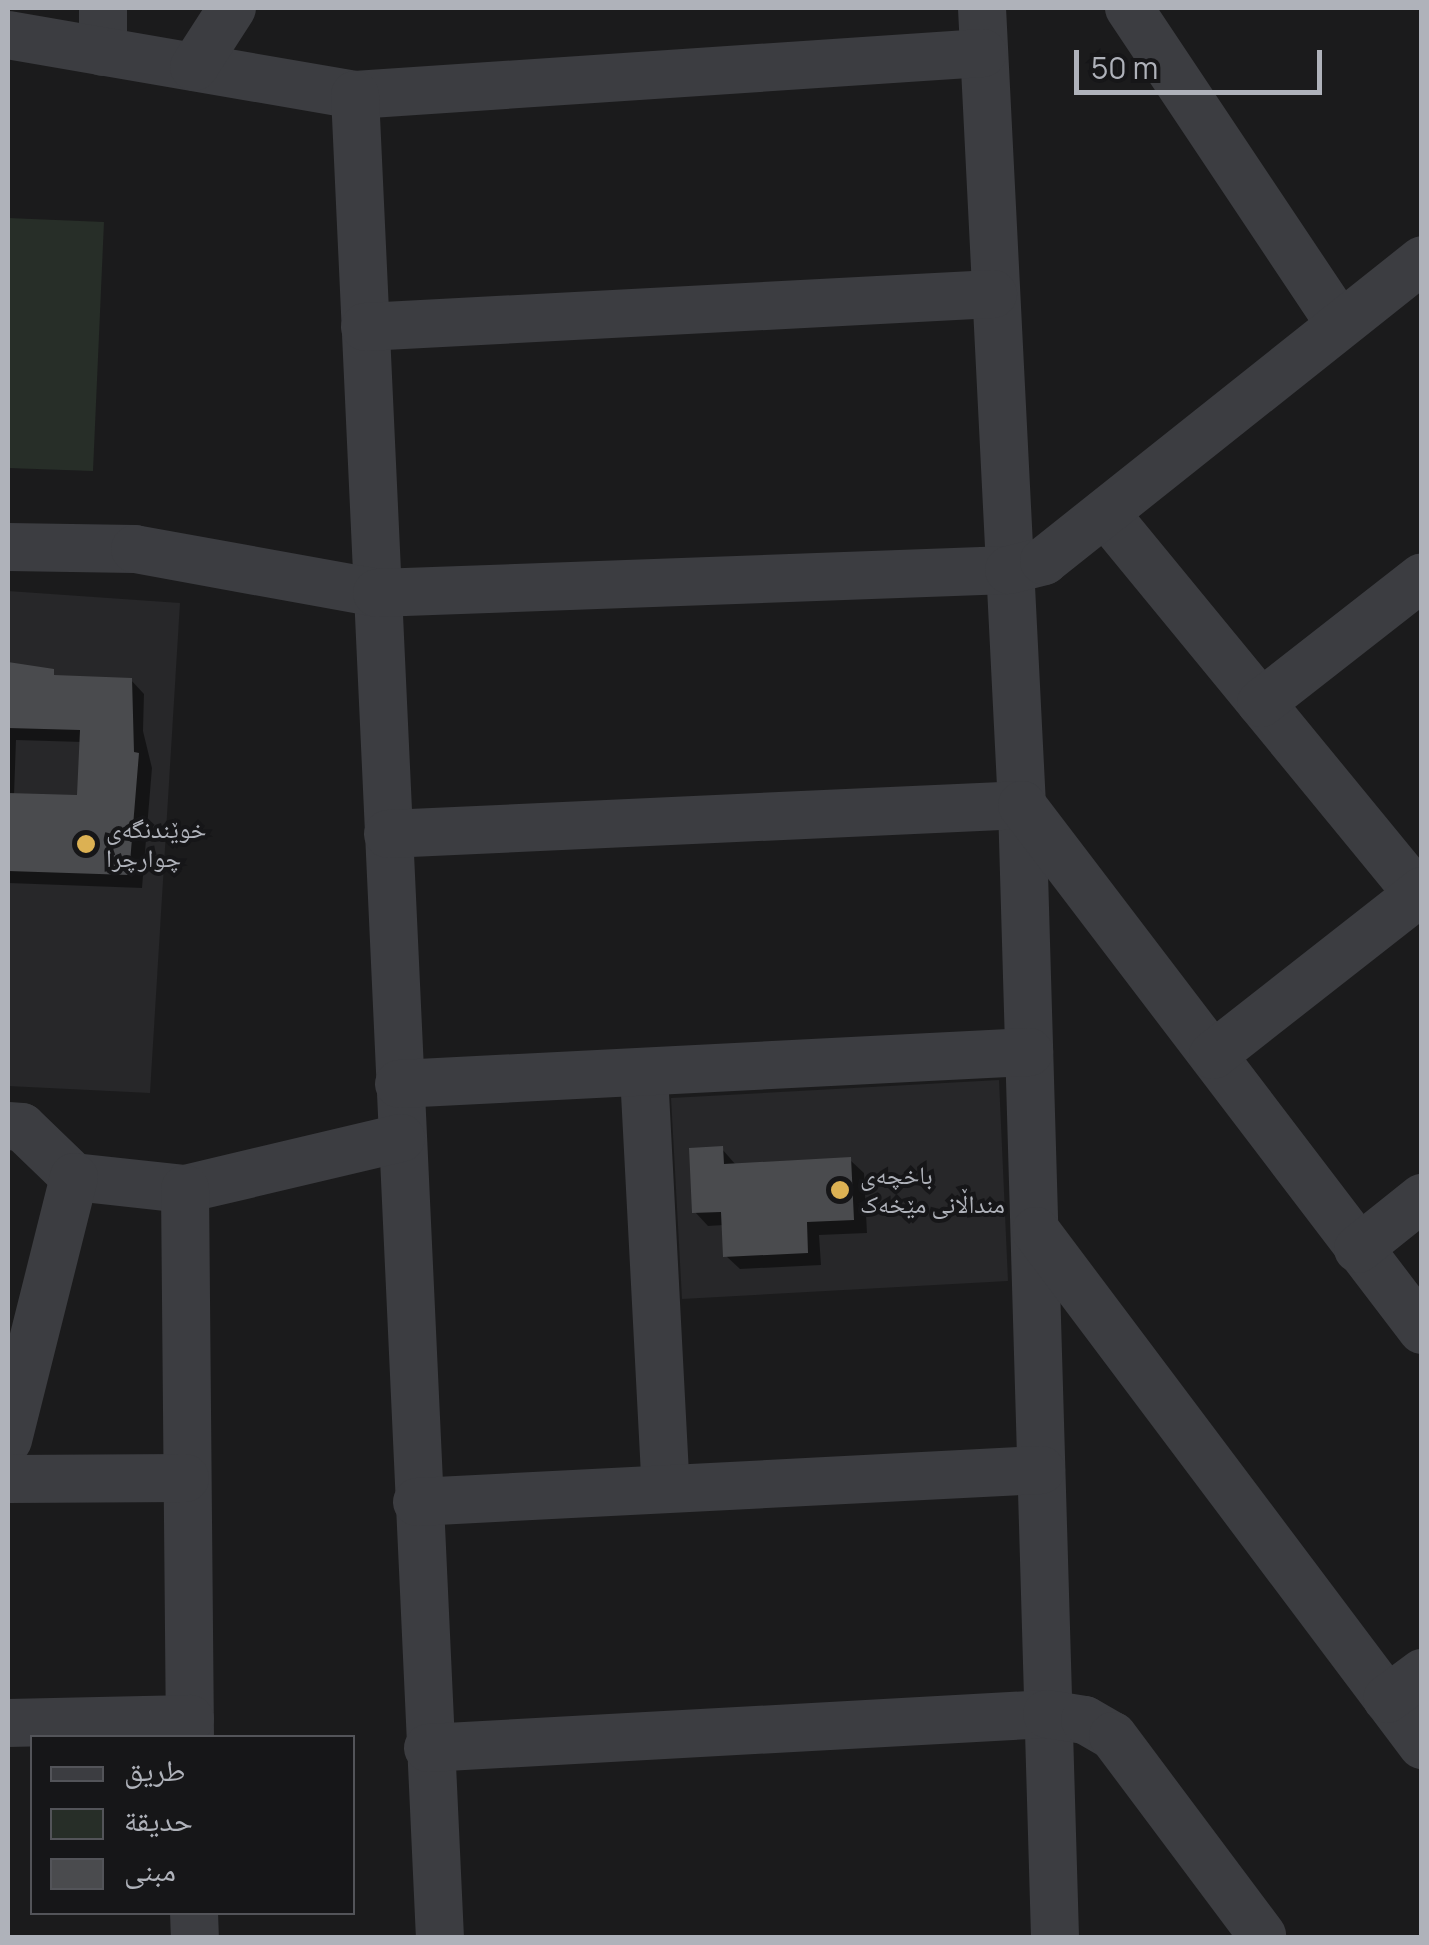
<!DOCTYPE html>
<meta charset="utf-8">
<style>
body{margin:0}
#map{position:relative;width:1429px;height:1945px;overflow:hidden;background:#1b1b1c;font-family:Manrope,"Noto Naskh Arabic",sans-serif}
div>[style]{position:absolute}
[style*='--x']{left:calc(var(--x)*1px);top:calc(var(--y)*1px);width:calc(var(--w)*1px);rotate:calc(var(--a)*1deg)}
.built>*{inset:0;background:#272729}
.green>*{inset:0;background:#272e28}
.shadow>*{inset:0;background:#0007}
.building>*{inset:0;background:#4a4b4e}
.minor>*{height:48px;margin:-24px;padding:0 24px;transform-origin:24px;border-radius:24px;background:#3c3d41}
.dots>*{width:28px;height:28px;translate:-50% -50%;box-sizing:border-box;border:5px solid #161618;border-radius:50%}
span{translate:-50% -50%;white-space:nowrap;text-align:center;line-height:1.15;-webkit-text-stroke:8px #161618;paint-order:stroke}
.poi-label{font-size:25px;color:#afb2ba}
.left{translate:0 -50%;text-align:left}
.frame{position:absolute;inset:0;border:10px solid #afb2ba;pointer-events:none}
.legend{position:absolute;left:30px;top:1735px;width:325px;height:180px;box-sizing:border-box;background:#161618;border:2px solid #535459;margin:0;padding:12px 18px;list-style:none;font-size:30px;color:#afb2ba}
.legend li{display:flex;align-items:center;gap:20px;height:50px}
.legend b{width:50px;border:2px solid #535459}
.scale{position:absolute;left:1074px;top:50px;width:248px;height:45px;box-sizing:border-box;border:5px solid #afb2ba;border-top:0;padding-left:12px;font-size:30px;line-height:35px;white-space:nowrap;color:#afb2ba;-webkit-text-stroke:8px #161618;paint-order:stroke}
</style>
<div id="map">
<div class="built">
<i style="clip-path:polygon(8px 591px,180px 603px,150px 1093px,8px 1086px)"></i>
<i style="clip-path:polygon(999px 1080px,1008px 1281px,682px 1299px,671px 1098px)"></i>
</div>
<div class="green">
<i style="clip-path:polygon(8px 218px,104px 222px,93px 471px,8px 468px)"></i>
</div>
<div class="shadow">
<i style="clip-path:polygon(evenodd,8px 664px,59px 678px,131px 680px,144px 694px,143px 731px,152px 768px,142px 888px,8px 883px,8px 664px,16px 740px,82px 742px,80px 798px,14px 796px,16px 740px)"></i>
<i style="clip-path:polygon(722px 1149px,736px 1165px,850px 1160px,864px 1173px,867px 1233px,819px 1235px,821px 1265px,740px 1269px,726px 1256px,724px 1225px,708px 1226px,695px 1212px)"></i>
</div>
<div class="building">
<i style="clip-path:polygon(8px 662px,54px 669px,54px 675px,132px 678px,134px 752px,139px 753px,129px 875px,8px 871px,8px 793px,77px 795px,80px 730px,8px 728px)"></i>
<i style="clip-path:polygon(723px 1146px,724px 1164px,851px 1157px,854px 1220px,807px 1222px,808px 1253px,723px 1257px,721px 1212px,692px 1213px,689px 1148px)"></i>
</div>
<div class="minor">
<i style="--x:103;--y:8;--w:44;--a:90"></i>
<i style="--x:982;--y:8;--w:798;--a:87.13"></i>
<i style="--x:1022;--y:805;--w:1133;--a:88.33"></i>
<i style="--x:1129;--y:8;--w:380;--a:56.3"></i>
<i style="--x:8;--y:35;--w:352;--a:9.8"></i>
<i style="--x:355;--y:95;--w:629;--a:-3.83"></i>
<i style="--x:194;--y:67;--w:70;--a:-57.2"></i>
<i style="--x:355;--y:95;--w:1845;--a:87.36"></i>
<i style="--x:365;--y:327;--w:629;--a:-3.01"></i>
<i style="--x:1105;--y:513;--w:493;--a:50.6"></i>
<i style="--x:8;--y:547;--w:127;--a:0.9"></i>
<i style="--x:135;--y:549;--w:246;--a:10.3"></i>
<i style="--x:377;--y:593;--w:632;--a:-2.08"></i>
<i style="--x:1009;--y:570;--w:36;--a:-14"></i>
<i style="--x:1044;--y:561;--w:483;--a:-38.5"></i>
<i style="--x:1261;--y:703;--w:204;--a:-38"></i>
<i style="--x:388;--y:834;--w:635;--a:-2.62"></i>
<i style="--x:1022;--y:805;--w:660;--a:52.7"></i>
<i style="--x:1213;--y:1055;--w:266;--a:-38.1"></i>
<i style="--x:644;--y:1074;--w:414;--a:87"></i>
<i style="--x:399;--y:1084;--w:631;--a:-2.91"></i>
<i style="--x:8;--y:1126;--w:14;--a:4"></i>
<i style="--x:22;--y:1127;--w:72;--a:43.9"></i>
<i style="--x:74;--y:1177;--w:112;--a:6.2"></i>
<i style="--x:185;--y:1189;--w:222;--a:-13.3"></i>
<i style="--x:185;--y:1189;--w:549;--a:89.48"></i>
<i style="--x:1036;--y:1231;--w:643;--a:53.09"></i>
<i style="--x:1358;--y:1249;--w:82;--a:-38.6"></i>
<i style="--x:8;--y:1440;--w:271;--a:-75.9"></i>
<i style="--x:8;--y:1479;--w:177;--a:-0.3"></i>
<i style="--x:417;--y:1502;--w:625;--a:-2.94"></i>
<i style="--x:1387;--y:1699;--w:44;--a:-36.6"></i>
<i style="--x:8;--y:1723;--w:182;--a:-1.3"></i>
<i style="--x:428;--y:1748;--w:620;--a:-3.14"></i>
<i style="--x:1047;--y:1714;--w:38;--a:9"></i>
<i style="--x:1085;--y:1720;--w:32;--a:30"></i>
<i style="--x:1113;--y:1736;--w:249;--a:53.2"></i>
<i style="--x:194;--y:1912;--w:26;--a:88"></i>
</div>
<div class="dots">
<i style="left:86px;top:844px;background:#dcb153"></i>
<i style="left:840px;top:1190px;background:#dcb153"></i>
</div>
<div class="poi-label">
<span class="left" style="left:106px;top:844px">خوێندنگەی<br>چوارچرا</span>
<span class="left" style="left:860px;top:1190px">باخچەی<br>منداڵانی مێخەک</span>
</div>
<div class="frame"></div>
<ul class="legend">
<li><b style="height:12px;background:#3c3d41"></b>طريق</li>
<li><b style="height:28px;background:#272e28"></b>حديقة</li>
<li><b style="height:28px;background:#4a4b4e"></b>مبنى</li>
</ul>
<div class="scale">50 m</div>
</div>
